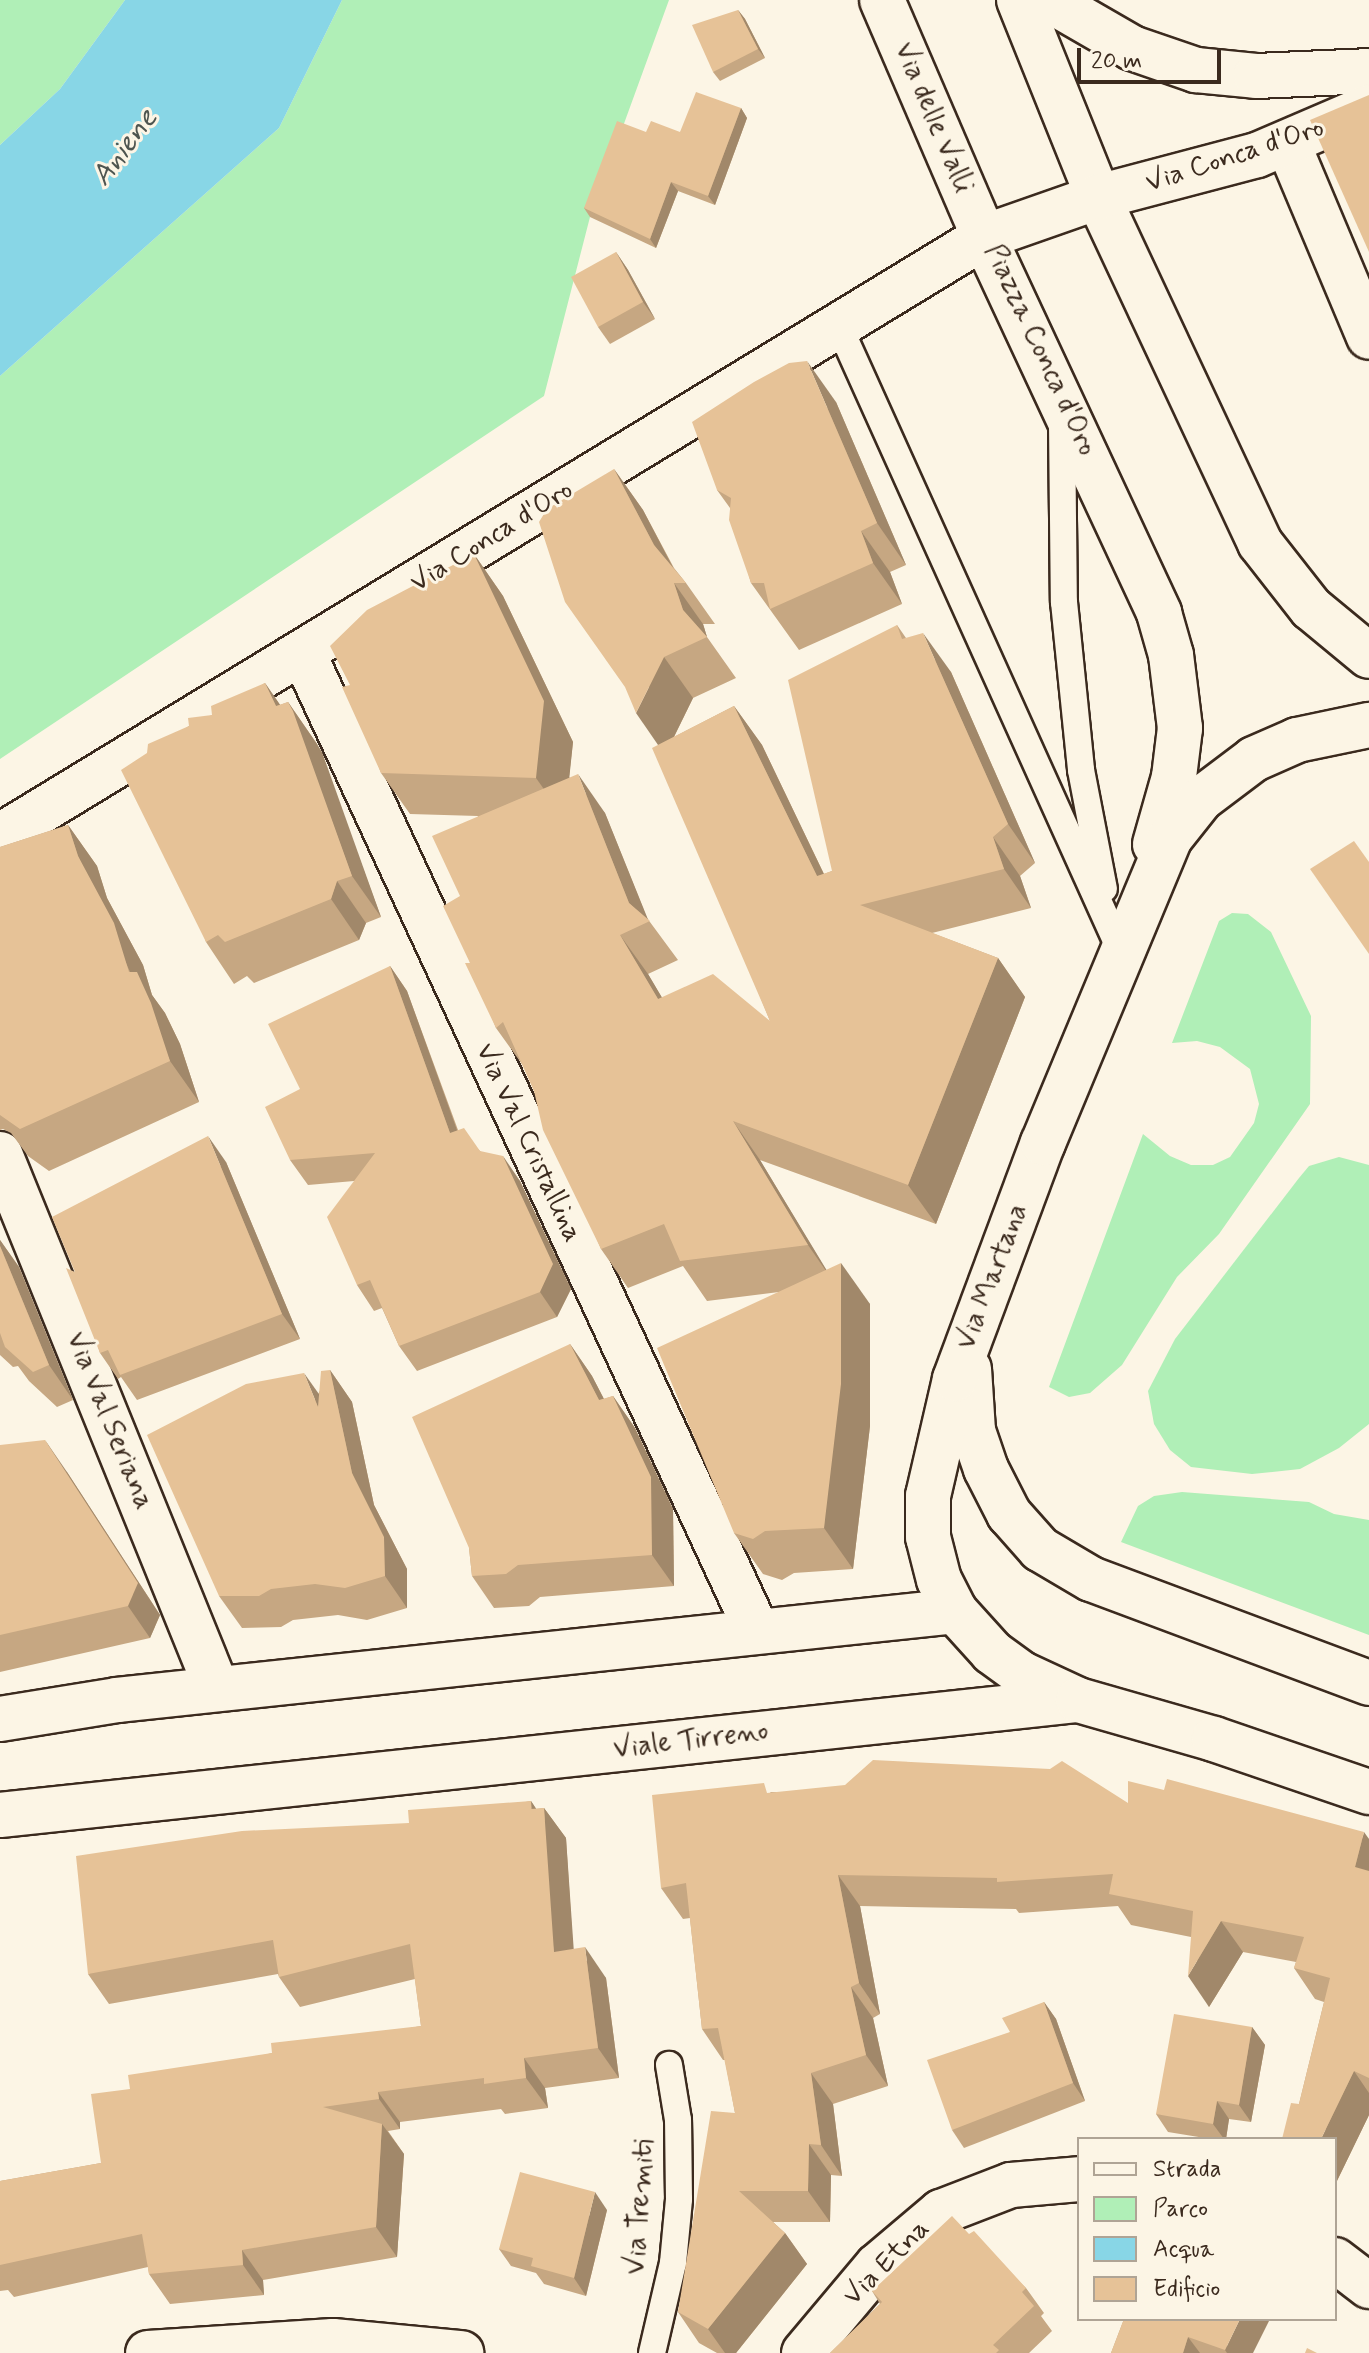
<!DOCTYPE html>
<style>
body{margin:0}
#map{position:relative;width:1369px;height:2353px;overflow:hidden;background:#fcf5e5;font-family:Mynerve,sans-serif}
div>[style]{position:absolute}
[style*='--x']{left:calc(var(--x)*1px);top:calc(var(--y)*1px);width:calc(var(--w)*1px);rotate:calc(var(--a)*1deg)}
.green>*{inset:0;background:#b0efb7}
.water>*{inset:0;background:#88d6e6}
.roads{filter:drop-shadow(2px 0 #3b2a1e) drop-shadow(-2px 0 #3b2a1e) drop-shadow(0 2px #3b2a1e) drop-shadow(0 -2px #3b2a1e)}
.lane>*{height:26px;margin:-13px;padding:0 13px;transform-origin:13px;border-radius:13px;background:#fcf5e5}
.street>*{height:44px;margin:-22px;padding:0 22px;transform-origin:22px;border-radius:22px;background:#fcf5e5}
.secondary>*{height:44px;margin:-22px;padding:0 22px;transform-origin:22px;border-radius:22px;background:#fcf5e5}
.wall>*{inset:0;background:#c6a782}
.shaded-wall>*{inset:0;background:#a1886a}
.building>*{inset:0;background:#e6c297}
span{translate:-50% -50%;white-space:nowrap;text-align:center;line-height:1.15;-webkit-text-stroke:6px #fcf5e5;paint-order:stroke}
.street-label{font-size:28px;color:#3b2a1e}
.water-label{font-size:30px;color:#4e5550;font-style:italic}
.legend{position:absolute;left:1077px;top:2137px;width:260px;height:184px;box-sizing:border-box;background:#fcf5e5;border:2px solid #afa495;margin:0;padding:10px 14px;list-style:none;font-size:24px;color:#3b2a1e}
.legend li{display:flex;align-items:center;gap:16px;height:40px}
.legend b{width:40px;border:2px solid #afa495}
.scale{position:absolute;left:1077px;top:48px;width:144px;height:36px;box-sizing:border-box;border:4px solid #3b2a1e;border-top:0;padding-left:10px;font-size:24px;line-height:28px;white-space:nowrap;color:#3b2a1e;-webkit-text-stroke:6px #fcf5e5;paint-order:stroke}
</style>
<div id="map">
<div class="green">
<i style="clip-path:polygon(0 0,125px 0,60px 89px,0 145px)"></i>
<i style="clip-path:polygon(342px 0,669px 0,590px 217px,544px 396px,0 759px,0 376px,279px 128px)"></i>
<i style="clip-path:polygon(1232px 913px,1248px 914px,1271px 932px,1311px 1016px,1310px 1104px,1219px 1234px,1177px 1277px,1122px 1365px,1090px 1393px,1069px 1397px,1049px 1387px,1143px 1134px,1170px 1156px,1191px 1165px,1213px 1165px,1230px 1157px,1254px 1123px,1259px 1104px,1250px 1069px,1220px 1047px,1197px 1041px,1172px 1043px,1219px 921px)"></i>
<i style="clip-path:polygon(1339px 1157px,1369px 1165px,1369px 1424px,1339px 1448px,1300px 1469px,1252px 1474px,1191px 1467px,1170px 1450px,1154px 1424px,1148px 1391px,1175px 1339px,1299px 1178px,1309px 1166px)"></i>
<i style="clip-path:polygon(1182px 1492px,1309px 1502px,1334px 1514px,1369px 1520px,1369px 1635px,1121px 1542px,1138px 1506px,1154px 1496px)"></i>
</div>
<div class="water">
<i style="clip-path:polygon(125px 0,342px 0,279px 128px,0 376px,0 145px,60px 89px)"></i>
</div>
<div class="roads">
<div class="lane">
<i style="--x:838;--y:324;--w:691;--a:65.73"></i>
<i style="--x:1062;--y:423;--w:179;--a:89.4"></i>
<i style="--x:1064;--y:602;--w:169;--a:84.2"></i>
<i style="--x:1081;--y:770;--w:121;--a:79.1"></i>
<i style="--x:652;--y:2353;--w:92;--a:-76.9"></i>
<i style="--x:673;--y:2263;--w:64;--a:-84.6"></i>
<i style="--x:679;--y:2199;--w:79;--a:-90.7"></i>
<i style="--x:678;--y:2120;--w:56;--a:-99.3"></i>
</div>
<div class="street">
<i style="--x:1288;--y:144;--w:209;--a:67.2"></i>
<i style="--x:303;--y:653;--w:1078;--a:65.1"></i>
<i style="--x:0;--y:1154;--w:577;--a:67.92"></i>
<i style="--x:1335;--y:2260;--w:43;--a:37.4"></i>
<i style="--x:148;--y:2353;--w:185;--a:-3.7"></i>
<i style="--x:333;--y:2341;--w:129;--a:5.4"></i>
<i style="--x:804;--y:2353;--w:114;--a:-50"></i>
<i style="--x:877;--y:2266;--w:84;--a:-40.2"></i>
<i style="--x:941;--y:2212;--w:75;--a:-21.1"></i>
<i style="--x:1011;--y:2185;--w:68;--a:-5"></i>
</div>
<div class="secondary">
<i style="--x:882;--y:0;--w:258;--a:66.7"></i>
<i style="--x:984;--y:237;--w:415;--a:65"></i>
<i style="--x:1159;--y:613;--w:44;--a:74.1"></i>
<i style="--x:1171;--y:655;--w:74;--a:83"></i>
<i style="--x:1180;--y:728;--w:49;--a:97"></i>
<i style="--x:1174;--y:777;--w:70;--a:105.8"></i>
<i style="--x:1019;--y:0;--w:212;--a:68.1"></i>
<i style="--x:1098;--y:197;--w:382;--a:64.9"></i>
<i style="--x:1260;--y:543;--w:83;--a:51.9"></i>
<i style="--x:1311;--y:608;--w:75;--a:39.6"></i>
<i style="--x:1049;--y:0;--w:96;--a:30"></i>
<i style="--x:1132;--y:48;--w:68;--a:19"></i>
<i style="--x:1196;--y:70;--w:60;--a:5.7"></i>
<i style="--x:1256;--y:76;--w:113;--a:-2.5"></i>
<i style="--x:0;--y:836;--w:1152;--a:-31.33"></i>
<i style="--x:984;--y:237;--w:121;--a:-19.3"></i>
<i style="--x:1098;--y:197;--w:164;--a:-14.8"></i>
<i style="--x:1257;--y:155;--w:122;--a:-23.2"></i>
<i style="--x:969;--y:1369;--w:62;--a:86.3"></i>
<i style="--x:973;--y:1431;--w:40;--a:71.1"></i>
<i style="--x:986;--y:1469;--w:51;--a:62.9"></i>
<i style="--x:1009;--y:1514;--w:47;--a:48.5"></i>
<i style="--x:1040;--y:1549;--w:59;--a:30.5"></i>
<i style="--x:1091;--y:1579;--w:297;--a:20.5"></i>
<i style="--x:1076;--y:1699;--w:60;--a:-155.2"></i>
<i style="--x:1022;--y:1674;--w:37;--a:-144"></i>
<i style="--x:992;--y:1652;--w:55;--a:-132.1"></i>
<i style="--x:955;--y:1611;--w:35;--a:-117"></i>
<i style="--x:939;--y:1580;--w:44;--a:-104.3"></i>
<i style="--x:928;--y:1537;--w:41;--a:-90"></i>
<i style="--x:928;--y:1496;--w:120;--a:-77"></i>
<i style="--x:955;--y:1379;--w:252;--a:-69.6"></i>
<i style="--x:1043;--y:1143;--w:330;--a:-67.4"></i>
<i style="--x:1170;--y:838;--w:50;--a:-51.5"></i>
<i style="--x:1201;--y:799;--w:66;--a:-37"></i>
<i style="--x:1254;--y:759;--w:47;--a:-23.8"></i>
<i style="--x:1297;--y:740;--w:74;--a:-11.8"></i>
<i style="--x:0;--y:1719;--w:119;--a:-9.2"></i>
<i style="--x:117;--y:1700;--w:843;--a:-6.06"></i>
<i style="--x:0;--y:1815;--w:1084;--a:-6.09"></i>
<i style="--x:1078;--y:1700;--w:141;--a:16"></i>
<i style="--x:1214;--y:1739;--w:164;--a:18.9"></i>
</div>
</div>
<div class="wall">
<i style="clip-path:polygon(738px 10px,745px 19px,765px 58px,720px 81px,713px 72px)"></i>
<i style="clip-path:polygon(741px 108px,747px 118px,715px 205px,678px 191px,656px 248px,590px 217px,584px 208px,646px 132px,680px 132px)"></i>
<i style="clip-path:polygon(616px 252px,628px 270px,655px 319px,610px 344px,598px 327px)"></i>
<i style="clip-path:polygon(836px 402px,906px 565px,890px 572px,902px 604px,799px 650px,751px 583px,730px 508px,717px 490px)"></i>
<i style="clip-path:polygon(614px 469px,643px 510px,674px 568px,686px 583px,715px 624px,703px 624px,707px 637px,736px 678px,693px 698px,674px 737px,734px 706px,762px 745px,824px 874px,832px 871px,897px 625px,906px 638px,951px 672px,1035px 863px,1020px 876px,1031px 908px,932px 933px,998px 958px,1025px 997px,936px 1224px,760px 1160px,826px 1270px,870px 1304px,870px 1426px,853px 1569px,794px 1573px,782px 1580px,763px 1574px,734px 1533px,779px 1292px,707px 1301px,683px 1266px,628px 1288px,601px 1249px,524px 1067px,496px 1028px,470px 963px,460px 896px,478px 816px,410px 814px,381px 773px,350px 685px,474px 554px,503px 596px,573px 742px,569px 777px,605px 813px,647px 918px,678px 960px,648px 974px,662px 998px,770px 1021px,658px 745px)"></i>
<i style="clip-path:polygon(265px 683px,280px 705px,288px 702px,317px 744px,381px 917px,366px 923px,359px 940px,254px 983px,247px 976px,234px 984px,206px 942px,147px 753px,189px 726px,212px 715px)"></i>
<i style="clip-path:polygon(68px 825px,97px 866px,107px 898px,143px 965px,152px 995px,165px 1013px,180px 1044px,199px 1102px,49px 1171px,28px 1156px,11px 1133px,3px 1129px,0 1130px,0 847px)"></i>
<i style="clip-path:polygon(390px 966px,407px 991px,458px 1130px,480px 1151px,520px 1181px,571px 1289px,557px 1317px,417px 1371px,399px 1346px,382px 1308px,374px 1311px,357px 1285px,354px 1181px,308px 1185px,290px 1160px,300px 1089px)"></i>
<i style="clip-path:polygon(226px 1162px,300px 1339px,137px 1400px,121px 1377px,118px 1379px,100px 1353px,75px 1272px)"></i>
<i style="clip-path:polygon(0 1240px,19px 1267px,73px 1400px,57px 1407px,29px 1381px,18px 1366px,13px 1367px,0 1355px)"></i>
<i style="clip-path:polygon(570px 1344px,592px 1376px,604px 1399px,613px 1396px,635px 1428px,673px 1509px,674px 1586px,540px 1597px,529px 1606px,494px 1608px,472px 1576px,469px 1548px)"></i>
<i style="clip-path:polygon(330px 1370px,352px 1402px,374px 1505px,407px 1569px,407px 1608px,367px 1620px,338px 1615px,293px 1620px,281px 1627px,242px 1628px,219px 1596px)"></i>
<i style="clip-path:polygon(0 1445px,67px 1472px,160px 1615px,150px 1638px,0 1672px)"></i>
<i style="clip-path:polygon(1164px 1790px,1369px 1839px,1369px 2115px,1335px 2185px,1335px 2139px,1299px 2104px,1324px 2002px,1315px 1999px,1294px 1968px,1296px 1962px,1243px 1952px,1209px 2007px,1191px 1937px,1131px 1925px,1118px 1906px,1019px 1913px,1016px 1909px,860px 1906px,880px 2014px,873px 2018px,888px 2086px,833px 2104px,842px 2176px,831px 2175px,830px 2222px,773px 2222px,785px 2233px,807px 2264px,736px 2353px,717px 2353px,699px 2343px,678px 2312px,735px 2113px,725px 2060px,723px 2060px,702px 2029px,690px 1918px,683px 1919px,661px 1888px,771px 1792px,1128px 1803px)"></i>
<i style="clip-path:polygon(531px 1801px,536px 1809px,544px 1808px,566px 1838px,573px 1949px,606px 1978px,619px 2078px,545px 2088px,548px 2108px,505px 2114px,501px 2109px,400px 2122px,400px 2129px,388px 2131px,404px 2154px,397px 2257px,263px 2280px,264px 2295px,170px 2304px,149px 2274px,148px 2267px,14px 2297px,8px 2290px,0 2291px,0 2181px,101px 2163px,130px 2089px,272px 2053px,421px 2026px,415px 1979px,300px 2007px,279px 1977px,278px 1974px,109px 2004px,88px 1974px,409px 1823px)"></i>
<i style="clip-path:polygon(1044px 2002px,1056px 2019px,1085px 2101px,964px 2148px,952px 2130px,1010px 2032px)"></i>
<i style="clip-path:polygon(1252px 2027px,1265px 2045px,1251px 2122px,1229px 2119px,1226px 2139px,1211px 2139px,1168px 2132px,1156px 2114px)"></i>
<i style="clip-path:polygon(607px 2210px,586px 2296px,544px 2284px,536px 2273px,511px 2266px,499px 2249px)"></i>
<i style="clip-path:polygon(969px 2234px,1026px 2288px,1044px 2313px,1041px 2316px,1052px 2331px,1029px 2353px,830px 2353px,880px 2304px,872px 2291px)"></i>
<i style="clip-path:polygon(1124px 2319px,1253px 2353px,1111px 2353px)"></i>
</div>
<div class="shaded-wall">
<i style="clip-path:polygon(738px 10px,745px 19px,765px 58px,758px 49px)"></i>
<i style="clip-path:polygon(741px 108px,747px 118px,715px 205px,708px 196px)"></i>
<i style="clip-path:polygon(671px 182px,678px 191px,656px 248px,650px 239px)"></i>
<i style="clip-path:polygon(616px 252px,628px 270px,655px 319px,643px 302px)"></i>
<i style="clip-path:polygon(807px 361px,836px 402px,906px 565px,877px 523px)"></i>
<i style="clip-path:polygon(614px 469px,643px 510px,681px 583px,654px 545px)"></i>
<i style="clip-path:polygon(861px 531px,890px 572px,902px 604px,873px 563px)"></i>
<i style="clip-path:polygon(474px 554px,503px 596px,573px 742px,565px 819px,536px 778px)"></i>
<i style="clip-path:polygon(674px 583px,703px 624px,707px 637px,683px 610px)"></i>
<i style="clip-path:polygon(923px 633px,951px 672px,1035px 863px,1008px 824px)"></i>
<i style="clip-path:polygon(664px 657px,693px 698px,665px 755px,636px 713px)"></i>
<i style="clip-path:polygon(265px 683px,294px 725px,276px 706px)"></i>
<i style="clip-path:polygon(288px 702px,317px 744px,322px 752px,381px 917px,352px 876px)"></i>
<i style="clip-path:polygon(734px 706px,762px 745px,844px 916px,817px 876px)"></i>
<i style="clip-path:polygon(578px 774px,605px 813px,649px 922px,629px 903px)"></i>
<i style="clip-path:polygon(68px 825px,97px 866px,107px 898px,143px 965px,152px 995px,165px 1013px,180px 1044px,199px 1102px,170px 1061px,78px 856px)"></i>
<i style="clip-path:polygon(993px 837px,1020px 876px,1031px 908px,1004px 869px)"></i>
<i style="clip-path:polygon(337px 881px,366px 923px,359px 940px,331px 899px)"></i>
<i style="clip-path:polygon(620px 935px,648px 974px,686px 1038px,658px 999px)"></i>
<i style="clip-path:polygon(998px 958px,1025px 997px,936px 1224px,908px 1185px)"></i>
<i style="clip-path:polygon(390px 966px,407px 991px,467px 1158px,450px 1133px)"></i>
<i style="clip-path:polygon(733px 1121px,760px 1160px,835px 1284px,808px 1245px)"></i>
<i style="clip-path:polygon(208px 1136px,226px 1162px,300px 1339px,282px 1314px)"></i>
<i style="clip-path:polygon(503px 1156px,520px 1181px,571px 1289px,557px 1317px,540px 1292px)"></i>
<i style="clip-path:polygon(0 1240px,19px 1267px,73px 1400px,49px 1365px,0 1246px)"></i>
<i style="clip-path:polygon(841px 1263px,870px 1304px,870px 1426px,853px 1569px,824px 1528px)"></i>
<i style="clip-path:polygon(570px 1344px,592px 1376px,621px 1432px,599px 1400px)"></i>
<i style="clip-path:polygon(330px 1370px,352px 1402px,374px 1505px,407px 1569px,407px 1608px,385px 1576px,352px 1473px)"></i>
<i style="clip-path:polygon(304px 1373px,326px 1404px,318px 1407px)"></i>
<i style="clip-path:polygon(613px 1396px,635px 1428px,673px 1509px,674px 1586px,652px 1555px)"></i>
<i style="clip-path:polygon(45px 1440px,67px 1472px,160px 1615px,150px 1638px,128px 1606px)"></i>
<i style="clip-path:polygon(531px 1801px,545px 1822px,544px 1808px,566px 1838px,576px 1982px,554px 1952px)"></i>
<i style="clip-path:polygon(1364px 1832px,1369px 1839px,1369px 1887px,1355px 1867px)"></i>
<i style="clip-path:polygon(838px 1875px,860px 1906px,880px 2014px,859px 1983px)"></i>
<i style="clip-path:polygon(1221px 1921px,1243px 1952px,1209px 2007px,1188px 1976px)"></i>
<i style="clip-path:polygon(585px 1947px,606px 1978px,619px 2078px,598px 2048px)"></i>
<i style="clip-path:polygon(851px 1987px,873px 2018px,888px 2086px,866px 2055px)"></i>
<i style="clip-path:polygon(1044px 2002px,1056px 2019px,1085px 2101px,1073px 2083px)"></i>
<i style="clip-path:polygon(1252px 2027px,1265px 2045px,1251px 2122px,1239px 2105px)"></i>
<i style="clip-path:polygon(524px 2058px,545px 2088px,548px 2108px,526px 2078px)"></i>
<i style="clip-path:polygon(1354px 2071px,1369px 2093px,1369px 2115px,1335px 2185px,1335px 2139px,1321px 2139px)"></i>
<i style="clip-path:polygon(811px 2073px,833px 2104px,842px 2176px,821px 2145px)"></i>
<i style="clip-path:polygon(378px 2092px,400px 2122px,400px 2129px,379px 2099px)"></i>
<i style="clip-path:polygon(1217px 2101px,1229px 2119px,1226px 2139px,1224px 2139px,1213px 2124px)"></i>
<i style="clip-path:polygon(382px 2124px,404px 2154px,397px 2257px,376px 2227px)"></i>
<i style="clip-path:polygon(809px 2144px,831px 2175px,830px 2222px,808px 2191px)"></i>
<i style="clip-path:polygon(595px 2192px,607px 2210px,586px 2296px,574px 2278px)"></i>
<i style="clip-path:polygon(785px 2233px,807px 2264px,736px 2353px,725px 2353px,708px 2329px)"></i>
<i style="clip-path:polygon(242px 2250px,263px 2280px,264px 2295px,243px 2265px)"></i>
<i style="clip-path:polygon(1240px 2319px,1270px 2319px,1253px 2353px,1227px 2353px,1225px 2350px)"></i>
<i style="clip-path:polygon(1188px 2337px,1200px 2353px,1183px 2353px)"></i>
</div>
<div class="building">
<i style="clip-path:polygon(738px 10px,758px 49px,713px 72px,692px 25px)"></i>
<i style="clip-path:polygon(696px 92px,741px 108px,708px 196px,671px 182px,650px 239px,584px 208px,617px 121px,646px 132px,651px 121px,680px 132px)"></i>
<i style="clip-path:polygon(1369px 95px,1369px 252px,1310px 120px)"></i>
<i style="clip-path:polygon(616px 252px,643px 302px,598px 327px,571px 277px)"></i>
<i style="clip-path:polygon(807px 361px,877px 523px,861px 531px,873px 563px,770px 609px,764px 583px,751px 583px,729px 520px,731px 498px,717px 490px,692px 422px,754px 382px,789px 363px)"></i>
<i style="clip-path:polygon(614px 469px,654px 545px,686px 583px,674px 583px,683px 610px,707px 637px,664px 657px,636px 713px,625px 687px,565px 602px,539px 522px,547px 509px)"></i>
<i style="clip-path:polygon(474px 554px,544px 701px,536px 778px,381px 773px,342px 687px,350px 685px,330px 646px,367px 610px)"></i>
<i style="clip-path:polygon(897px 625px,902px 639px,923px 633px,1008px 824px,993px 837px,1004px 869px,860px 905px,998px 958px,908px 1185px,733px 1121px,808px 1245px,680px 1261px,664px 1224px,601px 1249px,543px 1130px,534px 1091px,503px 1022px,496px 1028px,465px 963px,470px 963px,443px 906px,460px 896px,432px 836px,578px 774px,629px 903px,650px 921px,620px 935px,658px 999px,713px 974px,770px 1021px,652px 748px,734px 706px,817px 876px,832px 871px,788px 680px)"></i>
<i style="clip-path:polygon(265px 683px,276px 706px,288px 702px,293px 711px,352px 876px,337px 881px,331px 899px,225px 942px,218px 935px,206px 942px,121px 770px,147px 753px,148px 744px,189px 726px,188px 718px,212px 715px,211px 706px)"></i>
<i style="clip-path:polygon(68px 825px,78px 856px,114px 923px,129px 972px,137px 972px,151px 1003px,170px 1061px,20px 1129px,0 1115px,0 847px)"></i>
<i style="clip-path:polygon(1354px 841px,1369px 862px,1369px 954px,1310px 869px)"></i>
<i style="clip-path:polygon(390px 966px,450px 1133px,464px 1128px,480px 1151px,503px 1156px,553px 1264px,540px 1292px,399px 1346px,370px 1280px,357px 1285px,327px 1217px,375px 1153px,290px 1160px,265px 1107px,300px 1089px,268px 1024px)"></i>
<i style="clip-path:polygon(208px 1136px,282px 1314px,120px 1375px,108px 1350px,100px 1353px,66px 1268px,75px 1272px,52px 1217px)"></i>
<i style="clip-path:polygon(0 1246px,49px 1365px,33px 1372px,5px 1347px,0 1333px)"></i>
<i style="clip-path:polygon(841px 1263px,841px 1384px,824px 1528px,765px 1531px,753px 1539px,734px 1533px,657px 1348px)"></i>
<i style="clip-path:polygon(570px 1344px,599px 1400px,613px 1396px,651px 1477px,652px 1555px,518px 1565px,506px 1574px,472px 1576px,469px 1548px,412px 1417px)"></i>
<i style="clip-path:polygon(330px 1370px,352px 1473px,384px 1537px,385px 1576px,345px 1588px,315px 1584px,271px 1589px,259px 1596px,219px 1596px,147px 1435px,246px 1384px,304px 1373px,318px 1407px,321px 1371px)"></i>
<i style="clip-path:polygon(45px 1440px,138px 1583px,128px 1606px,0 1635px,0 1445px)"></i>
<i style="clip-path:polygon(873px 1760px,1050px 1769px,1062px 1761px,1128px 1803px,1128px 1781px,1164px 1790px,1167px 1779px,1364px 1832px,1355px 1867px,1369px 1871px,1369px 2078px,1354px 2071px,1321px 2139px,1282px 2139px,1291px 2103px,1299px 2104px,1330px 1978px,1294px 1968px,1304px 1937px,1221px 1921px,1188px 1976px,1193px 1911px,1109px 1894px,1113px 1874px,997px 1882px,997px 1878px,838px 1875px,859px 1983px,851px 1987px,866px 2055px,811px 2073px,821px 2145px,809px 2144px,808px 2191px,739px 2191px,785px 2233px,708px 2329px,678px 2312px,711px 2111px,735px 2113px,718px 2028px,702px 2029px,686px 1883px,661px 1888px,652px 1795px,764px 1783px,767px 1793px,845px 1785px)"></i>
<i style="clip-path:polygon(531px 1801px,531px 1809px,544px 1808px,554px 1952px,585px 1947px,598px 2048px,524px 2058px,526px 2078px,484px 2084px,484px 2078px,378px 2092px,379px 2099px,323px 2107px,382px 2124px,376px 2227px,242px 2250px,243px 2265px,149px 2274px,142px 2234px,0 2265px,0 2181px,101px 2163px,91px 2094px,130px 2089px,128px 2075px,272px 2053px,271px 2043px,421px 2026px,410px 1944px,279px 1977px,273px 1940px,88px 1974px,76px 1856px,242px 1831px,409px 1823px,408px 1810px)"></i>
<i style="clip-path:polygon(1044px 2002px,1073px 2083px,952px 2130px,927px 2060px,1010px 2032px,1002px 2018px)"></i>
<i style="clip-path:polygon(1174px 2014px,1252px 2027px,1239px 2105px,1217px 2101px,1213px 2124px,1156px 2114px)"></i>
<i style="clip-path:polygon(520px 2172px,595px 2192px,574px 2278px,531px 2266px,533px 2258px,499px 2249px)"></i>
<i style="clip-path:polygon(952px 2216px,969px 2234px,974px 2231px,1026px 2288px,1022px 2292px,1034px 2306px,993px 2345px,999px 2350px,996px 2353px,830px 2353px,882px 2302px,872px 2291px)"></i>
<i style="clip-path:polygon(1124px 2319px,1240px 2319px,1225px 2350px,1188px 2337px,1183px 2353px,1111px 2353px)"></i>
<i style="clip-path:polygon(1307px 2348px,1317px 2353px,1305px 2353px)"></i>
</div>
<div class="street-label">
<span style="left:933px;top:118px;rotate:67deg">Via delle Valli</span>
<span style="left:1235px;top:156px;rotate:-18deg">Via Conca d'Oro</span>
<span style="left:1040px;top:350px;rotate:65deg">Piazza Conca d'Oro</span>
<span style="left:492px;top:537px;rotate:-32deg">Via Conca d'Oro</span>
<span style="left:528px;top:1143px;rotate:65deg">Via Val Cristallina</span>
<span style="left:993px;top:1277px;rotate:-69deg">Via Martana</span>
<span style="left:109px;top:1421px;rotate:68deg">Via Val Seriana</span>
<span style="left:691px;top:1741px;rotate:-7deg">Viale Tirreno</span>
<span style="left:641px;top:2207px;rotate:-86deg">Via Tremiti</span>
<span style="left:887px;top:2263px;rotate:-45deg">Via Etna</span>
</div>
<div class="water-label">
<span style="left:125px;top:148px;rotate:-53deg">Aniene</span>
</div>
<ul class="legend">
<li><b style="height:10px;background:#fcf5e5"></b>Strada</li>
<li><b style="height:22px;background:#b0efb7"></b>Parco</li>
<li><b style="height:22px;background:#88d6e6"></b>Acqua</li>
<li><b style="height:22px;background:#e6c297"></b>Edificio</li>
</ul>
<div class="scale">20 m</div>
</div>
